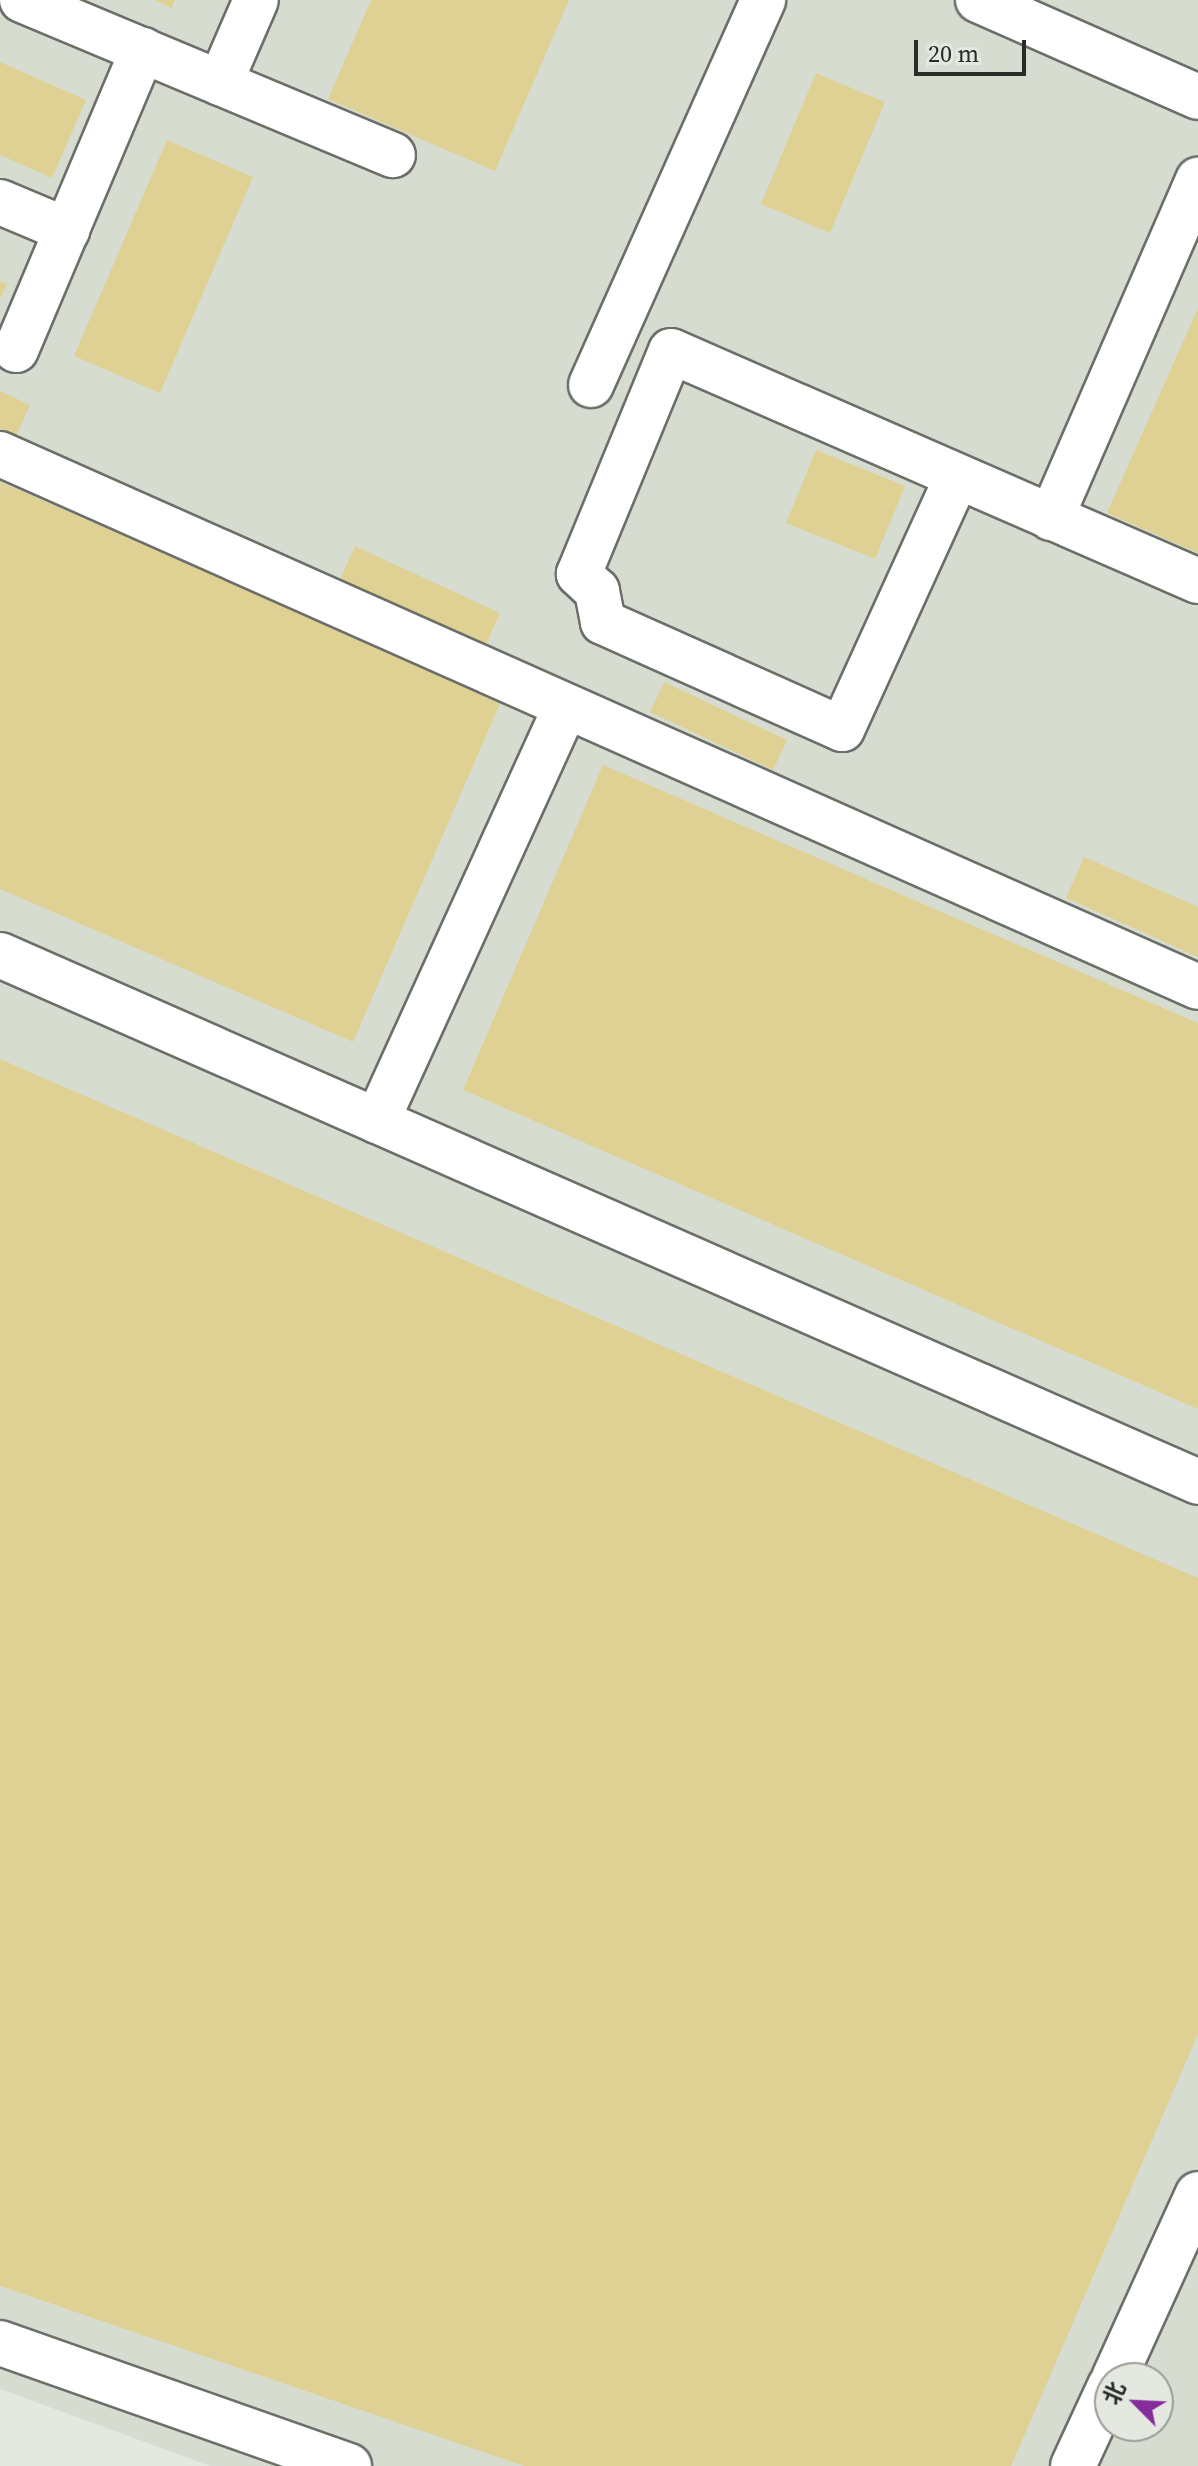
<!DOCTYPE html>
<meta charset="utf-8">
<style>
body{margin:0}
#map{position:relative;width:1198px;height:2466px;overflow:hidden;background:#e4e8e1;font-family:"Source Serif 4","Noto Sans SC",serif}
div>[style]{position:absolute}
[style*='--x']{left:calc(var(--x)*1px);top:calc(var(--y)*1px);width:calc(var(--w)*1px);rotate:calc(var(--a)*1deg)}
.built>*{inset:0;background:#d6ddd0}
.building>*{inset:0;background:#dfd193}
.roads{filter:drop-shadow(2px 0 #6c6f69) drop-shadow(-2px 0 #6c6f69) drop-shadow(0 2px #6c6f69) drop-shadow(0 -2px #6c6f69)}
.minor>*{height:44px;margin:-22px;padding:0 22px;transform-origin:22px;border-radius:22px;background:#fff}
span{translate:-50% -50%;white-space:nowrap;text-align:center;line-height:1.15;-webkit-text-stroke:6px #e4e8e1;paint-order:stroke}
.north{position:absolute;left:1094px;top:2362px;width:80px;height:80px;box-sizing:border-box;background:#e4e8e1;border:2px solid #9a9d97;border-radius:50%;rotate:294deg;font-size:22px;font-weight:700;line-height:32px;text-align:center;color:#2a2c29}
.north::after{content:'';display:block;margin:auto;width:28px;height:36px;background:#852d9a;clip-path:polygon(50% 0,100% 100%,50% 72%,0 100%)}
.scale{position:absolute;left:914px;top:40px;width:112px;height:36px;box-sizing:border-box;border:4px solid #2a2c29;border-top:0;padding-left:10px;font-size:24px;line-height:28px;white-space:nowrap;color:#2a2c29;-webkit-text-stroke:6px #e4e8e1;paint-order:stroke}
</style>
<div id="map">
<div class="built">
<i style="clip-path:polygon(evenodd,0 0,1198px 0,1198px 2466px,210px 2466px,0 2389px,0 0,1110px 2378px,1158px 2378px,1158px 2426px,1110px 2426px,1110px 2378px)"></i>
</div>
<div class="building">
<i style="clip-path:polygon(154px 0,175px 0,172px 8px)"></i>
<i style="clip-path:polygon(371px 0,569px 0,495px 171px,328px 99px)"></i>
<i style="clip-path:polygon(0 62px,86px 100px,52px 178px,0 155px)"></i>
<i style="clip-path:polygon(816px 73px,885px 102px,830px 233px,761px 204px)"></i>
<i style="clip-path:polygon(167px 140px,253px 177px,160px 393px,74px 356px)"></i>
<i style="clip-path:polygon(0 281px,7px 284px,0 299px)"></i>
<i style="clip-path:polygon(1198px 308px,1198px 553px,1107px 513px)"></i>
<i style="clip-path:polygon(0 391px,30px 405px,15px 439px,0 432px)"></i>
<i style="clip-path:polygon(816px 450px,905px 486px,875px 559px,786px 523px)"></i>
<i style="clip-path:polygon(0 482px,502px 699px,353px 1042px,0 889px)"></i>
<i style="clip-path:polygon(355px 546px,500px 613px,480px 658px,335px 591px)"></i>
<i style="clip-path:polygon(664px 682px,787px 740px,773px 770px,650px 712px)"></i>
<i style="clip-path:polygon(603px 765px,1198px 1023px,1198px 1409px,463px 1090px)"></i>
<i style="clip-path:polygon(1084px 857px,1198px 907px,1198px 957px,1066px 898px)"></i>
<i style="clip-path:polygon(0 1059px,1198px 1578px,1198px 2034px,1011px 2466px,524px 2466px,0 2286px)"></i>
</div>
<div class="roads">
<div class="minor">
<i style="--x:22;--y:0;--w:402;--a:22.7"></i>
<i style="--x:978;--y:0;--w:240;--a:23.8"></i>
<i style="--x:220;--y:83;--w:90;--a:-66.6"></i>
<i style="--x:0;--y:202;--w:73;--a:22.7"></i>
<i style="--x:16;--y:350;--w:326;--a:-67.1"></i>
<i style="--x:591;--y:385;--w:422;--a:-65.9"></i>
<i style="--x:0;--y:454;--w:1311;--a:23.98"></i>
<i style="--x:957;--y:477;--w:277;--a:114.5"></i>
<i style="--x:842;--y:729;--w:262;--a:-155.9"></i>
<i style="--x:603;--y:622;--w:32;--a:-101"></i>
<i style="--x:597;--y:591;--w:25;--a:-137"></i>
<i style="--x:579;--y:574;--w:241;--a:-67.6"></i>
<i style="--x:671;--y:351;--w:575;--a:23.58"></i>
<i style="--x:1051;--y:518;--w:369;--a:-66.5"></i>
<i style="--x:0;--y:955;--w:1309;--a:23.74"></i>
<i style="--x:377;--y:1121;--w:455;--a:-65.5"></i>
<i style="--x:0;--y:2343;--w:370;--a:19.4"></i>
<i style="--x:1114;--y:2378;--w:202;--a:-65.5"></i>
<i style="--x:1073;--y:2466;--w:88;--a:-65.2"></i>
</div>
</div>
<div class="north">北</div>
<div class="scale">20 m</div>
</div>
